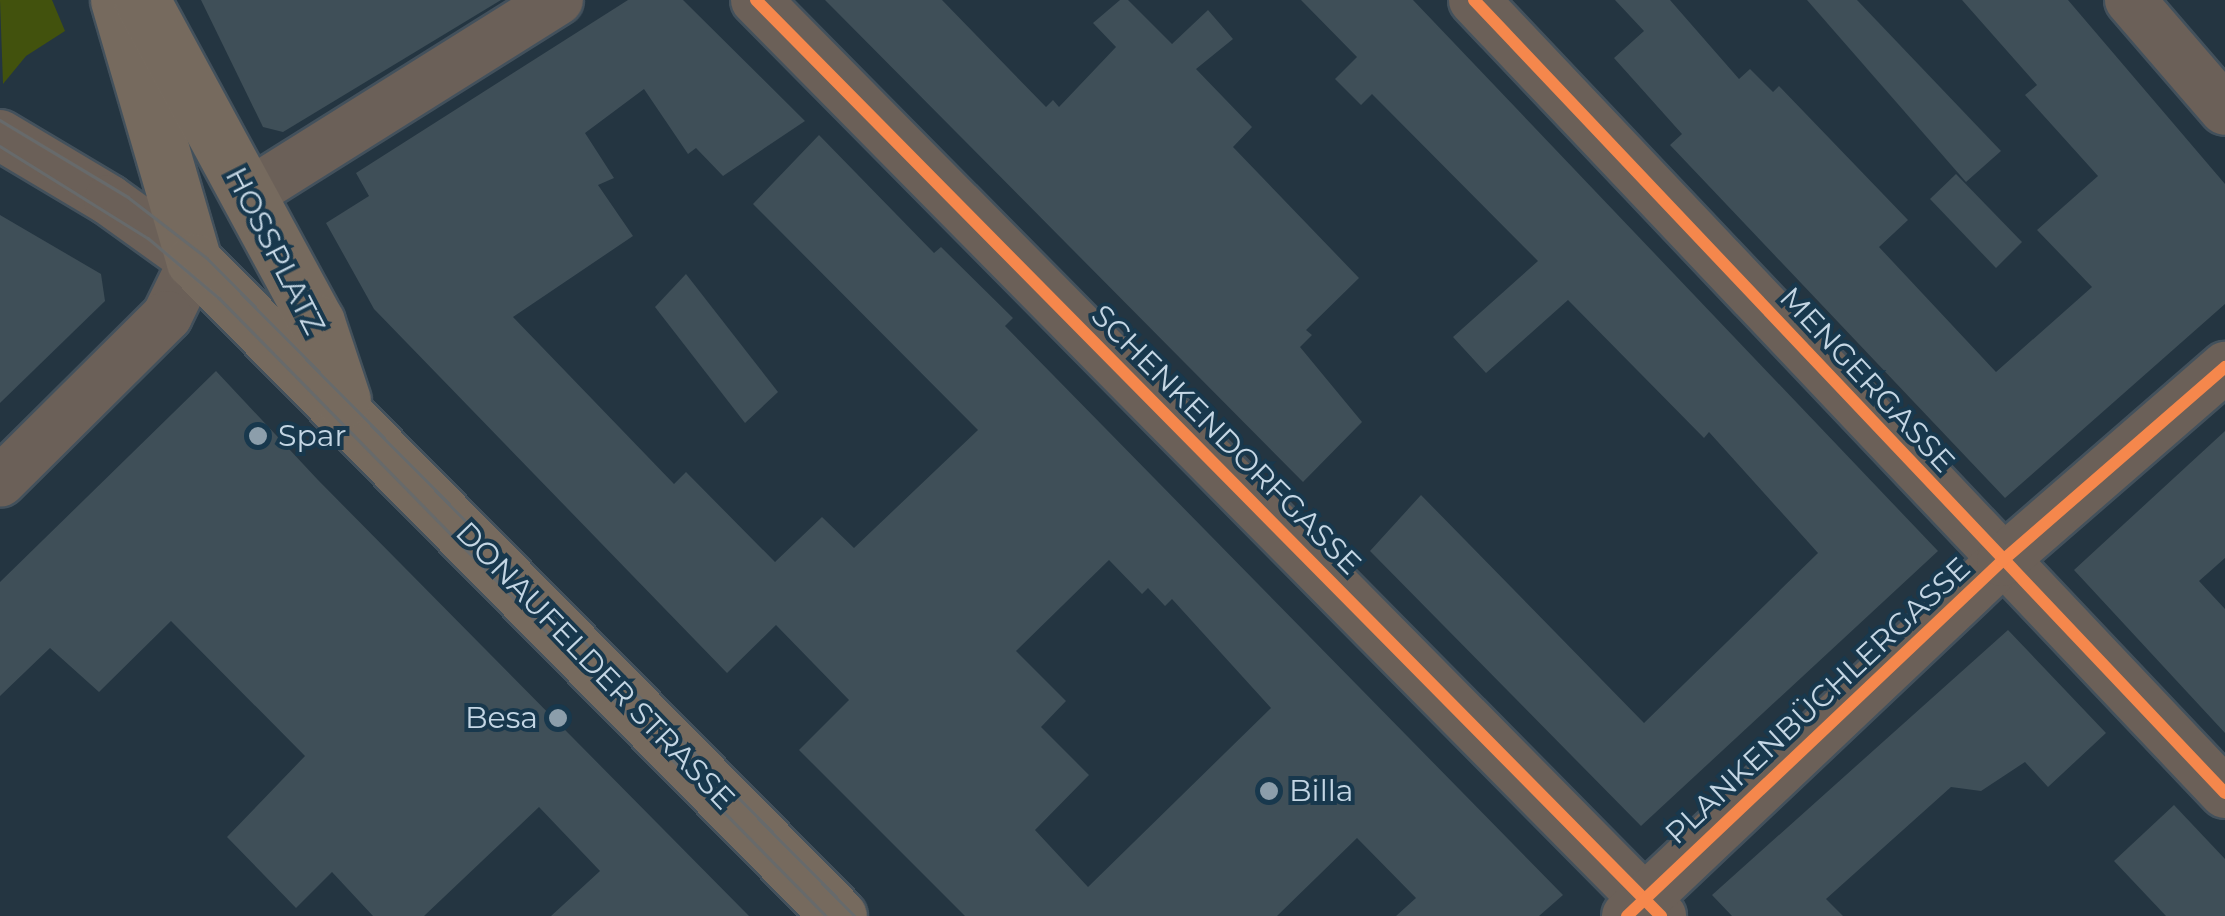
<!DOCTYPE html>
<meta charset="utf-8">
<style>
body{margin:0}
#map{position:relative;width:2225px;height:916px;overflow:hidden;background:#243541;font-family:Montserrat,sans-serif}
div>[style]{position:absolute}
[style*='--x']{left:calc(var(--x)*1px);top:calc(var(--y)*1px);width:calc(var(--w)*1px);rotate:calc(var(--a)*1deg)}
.green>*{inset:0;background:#42520d}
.building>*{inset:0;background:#3f4f58}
.roads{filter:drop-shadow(2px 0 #43515c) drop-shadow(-2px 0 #43515c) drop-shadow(0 2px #43515c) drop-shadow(0 -2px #43515c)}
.street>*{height:50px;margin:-25px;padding:0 25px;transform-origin:25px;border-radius:25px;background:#6b6058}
.secondary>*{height:55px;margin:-27.5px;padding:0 27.5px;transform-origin:27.5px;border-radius:27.5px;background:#766a5e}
.tram>*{height:2.5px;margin:-1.25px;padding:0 1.25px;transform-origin:1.25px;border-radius:1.25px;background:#676a6b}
.cycleway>*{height:12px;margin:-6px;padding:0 6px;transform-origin:6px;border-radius:6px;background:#f5874c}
.dots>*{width:28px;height:28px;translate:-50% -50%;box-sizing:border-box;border:5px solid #18384d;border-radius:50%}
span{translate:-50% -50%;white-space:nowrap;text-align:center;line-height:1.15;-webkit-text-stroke:8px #18384d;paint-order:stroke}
.street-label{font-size:30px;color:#c4d6e4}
.poi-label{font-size:30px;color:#c4d6e4}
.left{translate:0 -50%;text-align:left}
.right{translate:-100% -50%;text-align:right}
</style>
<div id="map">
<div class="green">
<i style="clip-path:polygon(0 0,52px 0,65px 31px,26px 56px,3px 84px)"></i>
</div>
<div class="building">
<i style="clip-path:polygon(201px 0,501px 0,283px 132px,263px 127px)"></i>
<i style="clip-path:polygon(evenodd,628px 0,683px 0,805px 121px,723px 176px,696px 148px,688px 154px,644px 89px,585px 133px,614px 178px,598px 185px,633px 236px,513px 317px,674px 484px,686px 472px,775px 562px,822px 517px,854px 548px,978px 430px,753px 204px,819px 135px,934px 253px,941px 247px,1013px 318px,1005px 326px,1563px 895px,1539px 916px,1396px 916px,1416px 898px,1357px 838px,1277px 916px,965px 916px,799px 750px,849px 700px,776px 625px,727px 673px,374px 309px,326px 223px,369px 196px,356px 173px,628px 0,1109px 560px,1142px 594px,1148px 588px,1165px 606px,1172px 599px,1271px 708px,1088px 887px,1035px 830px,1089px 775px,1041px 727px,1066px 701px,1016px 651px,1109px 560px)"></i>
<i style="clip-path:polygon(825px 0,942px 0,1046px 107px,1053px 100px,1059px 107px,1116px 47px,1093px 23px,1120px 0,1128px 0,1172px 44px,1208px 10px,1233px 39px,1196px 69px,1252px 127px,1233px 147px,1359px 278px,1306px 330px,1312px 335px,1300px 347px,1362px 422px,1303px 482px)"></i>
<i style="clip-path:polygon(1301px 0,1413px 0,1938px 551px,1641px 826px,1370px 551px,1421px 495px,1644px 723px,1818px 553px,1709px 432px,1704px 438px,1568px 300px,1486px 373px,1453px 337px,1538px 261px,1372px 94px,1361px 105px,1335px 79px,1357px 57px)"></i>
<i style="clip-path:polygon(1615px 0,1670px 0,1739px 79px,1750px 69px,1773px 92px,1779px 86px,1908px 220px,1879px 247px,1996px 372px,2092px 287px,2037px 230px,2098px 176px,2025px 95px,2037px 85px,1962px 0,2068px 0,2225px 184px,2225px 304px,2005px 498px,1670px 145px,1682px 134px,1614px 58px,1644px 31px)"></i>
<i style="clip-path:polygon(1807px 0,1857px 0,2001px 151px,1966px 182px)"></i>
<i style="clip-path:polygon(1956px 174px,2022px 242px,1996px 268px,1930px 199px)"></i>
<i style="clip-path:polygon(0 215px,101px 274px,105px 301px,0 403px)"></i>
<i style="clip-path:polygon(686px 274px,778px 392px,745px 423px,655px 307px)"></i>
<i style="clip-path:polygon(216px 371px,318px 480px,749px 916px,551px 916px,600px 871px,539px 807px,424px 916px,373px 916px,332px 872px,296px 908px,227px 837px,305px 756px,171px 621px,99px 692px,50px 648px,0 696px,0 582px)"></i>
<i style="clip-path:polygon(2225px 431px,2225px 558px,2199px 581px,2225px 609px,2225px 733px,2074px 570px)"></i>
<i style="clip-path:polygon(2008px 630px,2106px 733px,2048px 787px,2025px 762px,1981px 791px,1951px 787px,1826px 899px,1843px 916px,1732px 916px,1712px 895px)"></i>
<i style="clip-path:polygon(2174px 805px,2225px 859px,2225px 916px,2166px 916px,2114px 861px)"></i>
</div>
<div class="roads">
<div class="street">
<i style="--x:756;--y:0;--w:1288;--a:45.35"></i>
<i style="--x:1474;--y:0;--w:1092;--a:46.56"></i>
<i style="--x:2130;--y:0;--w:145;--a:49.2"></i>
<i style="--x:0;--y:135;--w:127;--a:30.8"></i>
<i style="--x:109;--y:200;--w:105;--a:35.7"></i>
<i style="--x:194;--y:261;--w:61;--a:116.1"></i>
<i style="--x:167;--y:316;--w:235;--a:135.2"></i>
<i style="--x:247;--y:195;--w:367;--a:-32.1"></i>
<i style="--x:1627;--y:916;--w:516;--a:-43.43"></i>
<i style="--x:2002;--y:561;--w:296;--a:-41"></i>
</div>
<div class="secondary">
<i style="--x:118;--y:0;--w:272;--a:73.8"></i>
<i style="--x:194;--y:261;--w:919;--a:45.44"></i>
<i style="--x:142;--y:0;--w:366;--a:61.5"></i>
<i style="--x:317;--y:322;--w:82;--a:71.6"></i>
</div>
</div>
<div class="tram">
<i style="--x:0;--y:120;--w:149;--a:31"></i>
<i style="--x:128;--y:197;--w:100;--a:37.7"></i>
<i style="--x:207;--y:258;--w:924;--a:45.44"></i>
<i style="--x:0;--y:146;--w:174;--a:31.9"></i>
<i style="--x:148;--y:238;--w:93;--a:40.2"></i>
<i style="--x:219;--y:298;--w:866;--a:45.51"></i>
</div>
<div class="cycleway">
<i style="--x:756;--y:0;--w:1288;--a:45.35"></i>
<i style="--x:1474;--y:0;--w:1092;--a:46.56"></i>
<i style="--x:1627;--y:916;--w:516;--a:-43.43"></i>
<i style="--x:2002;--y:561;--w:296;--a:-41"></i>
</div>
<div class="dots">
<i style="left:258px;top:436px;background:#8c9eab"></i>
<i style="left:558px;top:718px;background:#8c9eab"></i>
<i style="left:1269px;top:791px;background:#8c9eab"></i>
</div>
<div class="street-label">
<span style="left:275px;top:251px;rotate:63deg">HOSSPLATZ</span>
<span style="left:1867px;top:380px;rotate:47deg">MENGERGASSE</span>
<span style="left:1226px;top:440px;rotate:45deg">SCHENKENDORFGASSE</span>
<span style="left:595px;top:666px;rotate:46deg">DONAUFELDER STRASSE</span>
<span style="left:1818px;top:701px;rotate:-43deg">PLANKENBÜCHLERGASSE</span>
</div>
<div class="poi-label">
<span class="left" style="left:278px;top:436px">Spar</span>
<span class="right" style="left:538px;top:718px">Besa</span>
<span class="left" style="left:1289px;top:791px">Billa</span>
</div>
</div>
